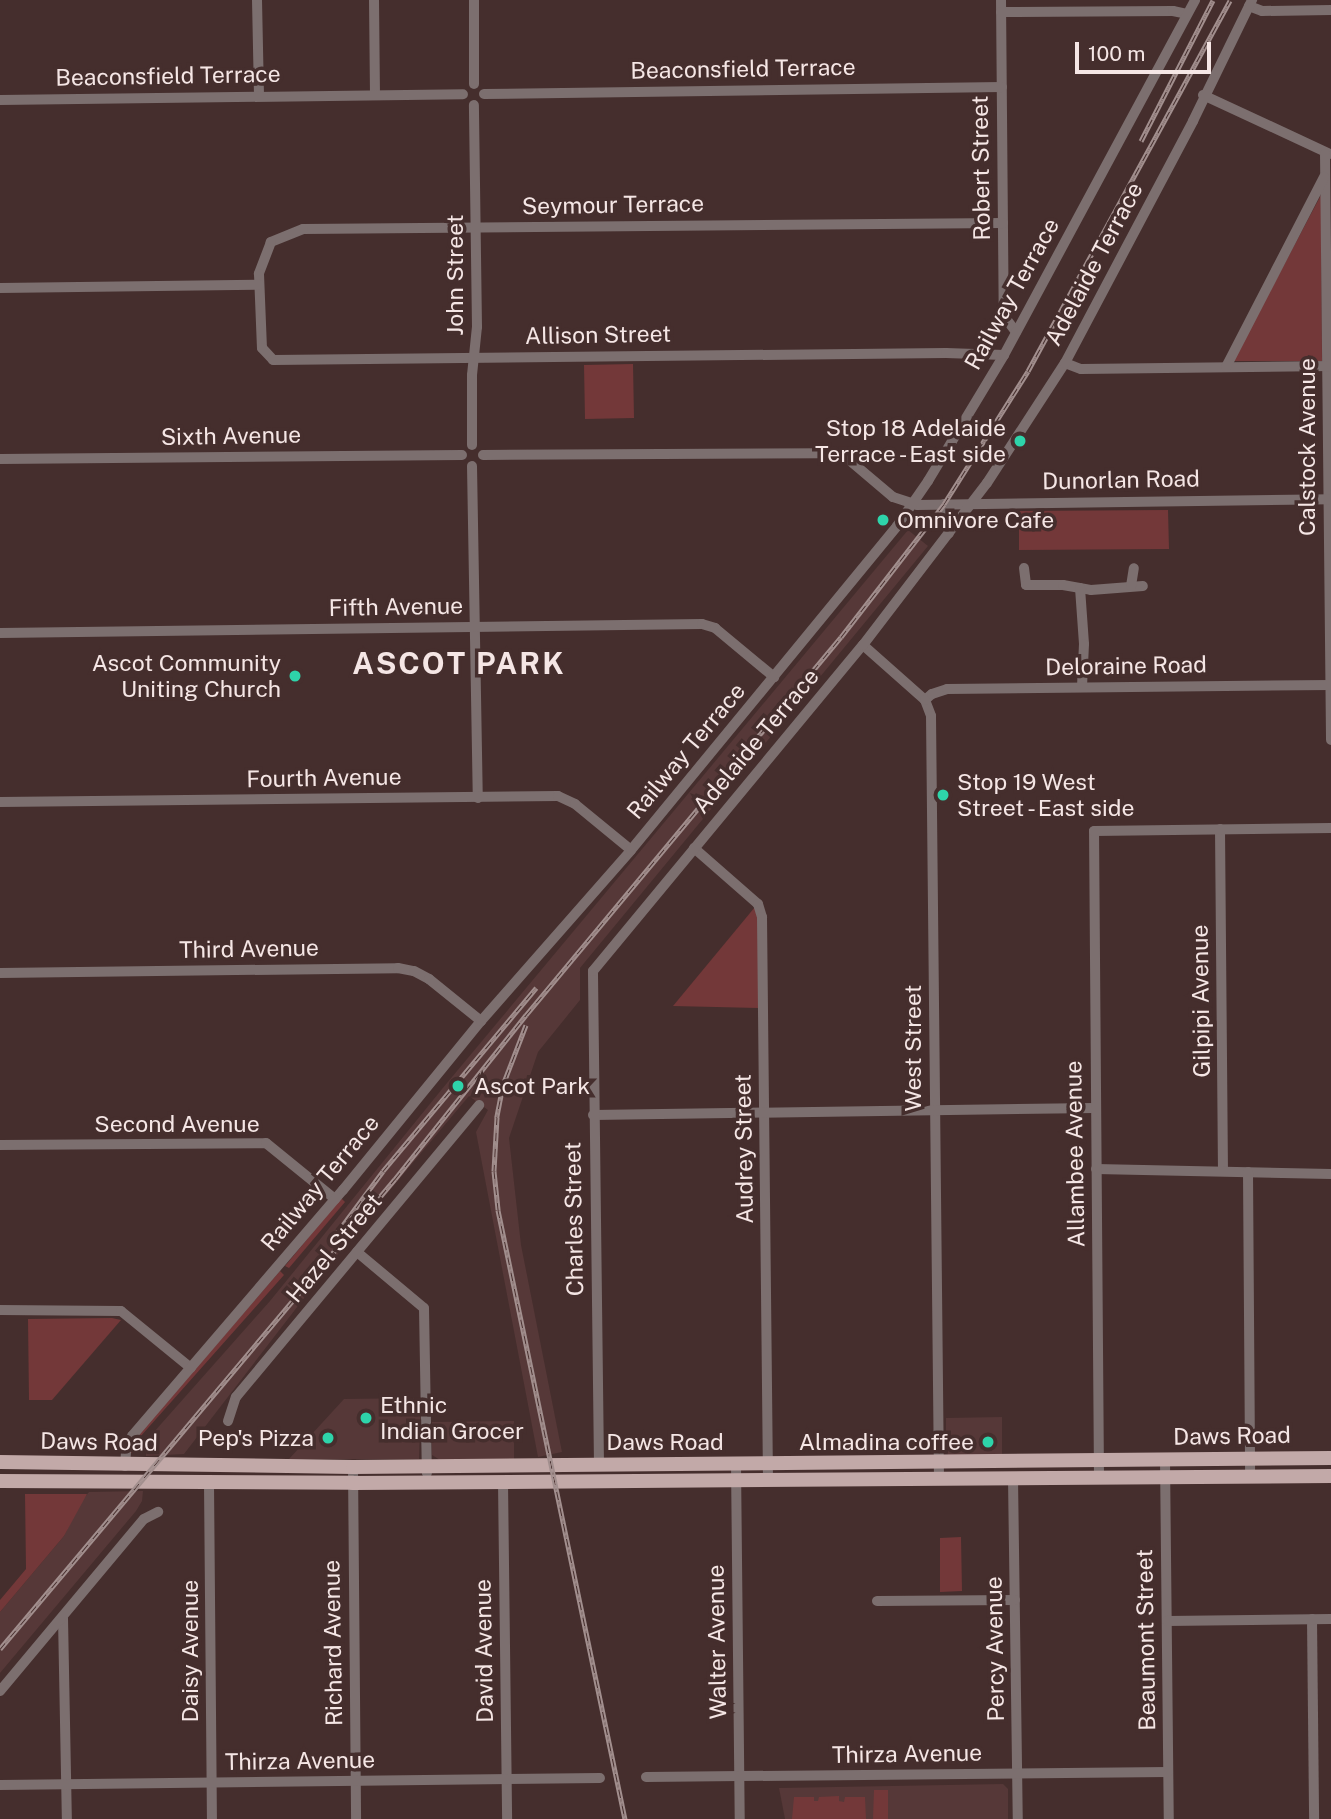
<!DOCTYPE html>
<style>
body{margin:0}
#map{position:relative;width:1331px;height:1819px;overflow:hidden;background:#452e2d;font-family:"Public Sans",sans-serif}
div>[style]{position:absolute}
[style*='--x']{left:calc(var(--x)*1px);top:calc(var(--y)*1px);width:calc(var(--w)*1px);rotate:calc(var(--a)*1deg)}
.built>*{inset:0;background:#563838}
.green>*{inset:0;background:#733839}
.minor>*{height:10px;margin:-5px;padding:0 5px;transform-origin:5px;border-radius:5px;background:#7c6f6f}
.major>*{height:14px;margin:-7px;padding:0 7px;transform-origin:7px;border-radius:7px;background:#c2a9a8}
.rail>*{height:5px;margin-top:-2.5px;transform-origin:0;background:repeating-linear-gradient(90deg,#452e2d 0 8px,#a28f8e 0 16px);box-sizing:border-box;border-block:2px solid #a28f8e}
.dots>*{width:19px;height:19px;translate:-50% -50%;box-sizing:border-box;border:4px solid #452e2d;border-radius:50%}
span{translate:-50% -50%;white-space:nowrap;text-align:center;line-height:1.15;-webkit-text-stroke:7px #452e2d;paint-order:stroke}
.street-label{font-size:23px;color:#f5e6e5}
.poi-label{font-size:23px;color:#f5e6e5}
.right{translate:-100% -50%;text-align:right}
.left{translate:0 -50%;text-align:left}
.district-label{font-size:30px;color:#f5e6e5;font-weight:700;letter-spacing:2px}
.scale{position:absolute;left:1075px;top:42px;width:136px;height:32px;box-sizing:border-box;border:4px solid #f5e6e5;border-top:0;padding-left:9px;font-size:21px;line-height:24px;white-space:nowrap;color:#f5e6e5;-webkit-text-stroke:5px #452e2d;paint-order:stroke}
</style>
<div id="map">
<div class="built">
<i style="clip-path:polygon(908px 530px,928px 546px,580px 968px,580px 1000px,538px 1052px,509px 1138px,521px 1245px,562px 1452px,538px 1457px,476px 1132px,488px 1110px,469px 1096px,358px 1228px,184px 1454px,146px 1456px,146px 1441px,270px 1301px,442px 1089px)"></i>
<i style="clip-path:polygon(421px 1398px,419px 1459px,289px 1459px,344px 1399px)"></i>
<i style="clip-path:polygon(1002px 1417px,1002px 1456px,951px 1457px,946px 1453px,946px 1418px)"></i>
<i style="clip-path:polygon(514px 1421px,514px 1460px,440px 1460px,432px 1455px,432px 1422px)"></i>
<i style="clip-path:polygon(143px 1491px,142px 1501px,136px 1511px,0 1673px,0 1612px,64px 1536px,80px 1503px,89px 1492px)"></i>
<i style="clip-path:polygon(1003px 1784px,1008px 1789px,1008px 1819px,785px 1819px,779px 1788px)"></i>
</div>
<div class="green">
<i style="clip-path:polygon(1321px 195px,1322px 361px,1233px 361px)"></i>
<i style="clip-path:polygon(633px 364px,634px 418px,585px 419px,584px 365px)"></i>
<i style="clip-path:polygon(1168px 510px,1169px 549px,1019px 550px,1019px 511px)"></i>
<i style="clip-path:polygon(755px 907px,758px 916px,758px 1008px,673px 1006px)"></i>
<i style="clip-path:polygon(341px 1198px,345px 1202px,289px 1268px,285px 1266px)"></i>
<i style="clip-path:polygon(280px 1271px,284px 1275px,140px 1437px,138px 1453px,131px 1453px,133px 1441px)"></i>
<i style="clip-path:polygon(112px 1318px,121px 1320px,52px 1400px,29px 1400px,28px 1319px)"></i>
<i style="clip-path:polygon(25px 1494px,87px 1494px,64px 1536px,0 1612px,0 1600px,26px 1569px)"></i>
<i style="clip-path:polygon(961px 1537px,962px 1591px,940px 1592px,940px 1538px)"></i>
<i style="clip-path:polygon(874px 1790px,888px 1790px,888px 1819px,873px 1819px)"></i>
<i style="clip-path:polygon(839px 1796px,839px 1801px,844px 1802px,845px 1797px,865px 1797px,866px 1819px,792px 1819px,794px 1797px,814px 1797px,814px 1801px,818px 1801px,819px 1797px)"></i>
</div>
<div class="minor">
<i style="--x:257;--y:0;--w:96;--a:88.8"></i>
<i style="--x:374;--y:0;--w:94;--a:89.4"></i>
<i style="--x:1001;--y:0;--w:316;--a:89.5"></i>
<i style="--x:1004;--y:316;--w:20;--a:53"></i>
<i style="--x:1249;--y:6;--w:14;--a:21"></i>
<i style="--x:1262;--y:11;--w:69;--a:-0.8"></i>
<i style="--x:1001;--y:12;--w:172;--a:-0.3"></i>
<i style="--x:1173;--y:11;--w:14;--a:12"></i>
<i style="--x:474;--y:84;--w:84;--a:-90"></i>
<i style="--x:484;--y:94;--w:518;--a:-0.77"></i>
<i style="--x:1203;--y:95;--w:140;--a:24.9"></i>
<i style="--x:0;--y:100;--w:463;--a:-0.7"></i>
<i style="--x:1325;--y:154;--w:586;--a:89.41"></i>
<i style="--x:1003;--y:223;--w:700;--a:179.51"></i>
<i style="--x:303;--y:229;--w:35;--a:158"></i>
<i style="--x:271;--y:242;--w:34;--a:111"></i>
<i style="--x:259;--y:274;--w:74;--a:87.7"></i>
<i style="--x:262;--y:348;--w:16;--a:47"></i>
<i style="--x:273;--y:360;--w:673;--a:-0.6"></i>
<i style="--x:946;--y:353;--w:58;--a:2"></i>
<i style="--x:0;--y:288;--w:259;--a:-0.7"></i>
<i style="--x:1065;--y:363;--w:17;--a:21"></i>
<i style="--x:1081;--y:369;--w:250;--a:-0.7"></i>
<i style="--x:1226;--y:367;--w:214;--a:-62.7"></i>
<i style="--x:472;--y:445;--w:70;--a:-90"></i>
<i style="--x:472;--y:375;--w:48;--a:-84.1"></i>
<i style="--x:477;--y:327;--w:222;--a:-90.8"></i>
<i style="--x:483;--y:455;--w:340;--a:-0.3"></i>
<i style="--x:823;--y:453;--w:26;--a:13"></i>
<i style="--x:848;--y:459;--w:59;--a:40.2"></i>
<i style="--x:893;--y:497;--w:25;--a:18"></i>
<i style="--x:917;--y:505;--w:414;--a:-0.8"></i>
<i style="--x:0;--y:459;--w:462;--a:-0.5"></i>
<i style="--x:472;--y:466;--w:332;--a:89"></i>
<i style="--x:944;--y:504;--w:30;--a:81"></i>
<i style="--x:1024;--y:568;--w:17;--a:83"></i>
<i style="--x:1026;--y:585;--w:37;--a:0"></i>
<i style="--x:1063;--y:585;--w:28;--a:10"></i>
<i style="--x:1091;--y:590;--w:52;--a:-4.4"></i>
<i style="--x:1131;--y:586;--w:18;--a:-81"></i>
<i style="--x:1080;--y:588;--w:56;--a:85.9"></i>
<i style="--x:1084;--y:644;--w:43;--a:92.7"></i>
<i style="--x:0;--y:633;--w:702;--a:-0.73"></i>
<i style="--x:702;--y:624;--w:14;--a:17"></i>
<i style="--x:715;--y:628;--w:77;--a:39.7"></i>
<i style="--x:863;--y:645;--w:83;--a:41.6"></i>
<i style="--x:925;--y:700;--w:17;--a:69"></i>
<i style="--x:931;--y:716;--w:763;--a:89.4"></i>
<i style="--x:925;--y:700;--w:9;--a:-41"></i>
<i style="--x:932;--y:694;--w:16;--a:-18"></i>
<i style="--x:947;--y:689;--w:384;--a:-0.6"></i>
<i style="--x:0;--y:802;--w:558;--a:-0.62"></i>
<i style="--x:558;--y:796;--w:19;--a:25"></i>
<i style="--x:575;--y:804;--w:72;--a:39.4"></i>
<i style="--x:1220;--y:829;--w:342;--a:89.5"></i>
<i style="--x:694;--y:848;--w:85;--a:41.2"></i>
<i style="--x:758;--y:904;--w:14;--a:73"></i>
<i style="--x:762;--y:917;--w:563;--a:89.39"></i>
<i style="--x:0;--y:973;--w:398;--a:-0.7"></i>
<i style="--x:398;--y:968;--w:16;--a:11"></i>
<i style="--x:414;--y:971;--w:17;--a:28"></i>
<i style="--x:429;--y:979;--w:67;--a:38.9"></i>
<i style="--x:593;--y:1115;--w:502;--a:-0.8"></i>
<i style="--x:0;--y:1145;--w:266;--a:-0.4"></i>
<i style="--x:266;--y:1143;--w:89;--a:39.1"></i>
<i style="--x:1096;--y:1169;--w:235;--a:1.2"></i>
<i style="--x:1248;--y:1172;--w:305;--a:89.6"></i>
<i style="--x:357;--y:1252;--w:87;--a:39.9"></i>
<i style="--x:424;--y:1308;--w:165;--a:89"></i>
<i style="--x:0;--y:1310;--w:121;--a:0.5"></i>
<i style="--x:121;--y:1311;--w:90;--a:39.2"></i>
<i style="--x:228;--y:1421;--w:25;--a:-72"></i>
<i style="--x:236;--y:1397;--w:380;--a:-50.2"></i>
<i style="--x:1165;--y:1460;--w:359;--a:89.4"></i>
<i style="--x:736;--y:1464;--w:355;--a:89.4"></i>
<i style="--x:599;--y:1465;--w:494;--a:-90.7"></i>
<i style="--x:593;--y:971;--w:423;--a:-50.4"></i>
<i style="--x:863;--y:645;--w:204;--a:-52.6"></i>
<i style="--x:987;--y:483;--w:143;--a:-57"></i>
<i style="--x:1065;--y:363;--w:274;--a:-62.1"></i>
<i style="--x:1193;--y:121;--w:135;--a:-64"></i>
<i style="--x:125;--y:1466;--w:15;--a:-86"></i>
<i style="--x:126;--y:1451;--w:16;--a:-68"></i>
<i style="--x:132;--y:1436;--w:324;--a:-49.4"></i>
<i style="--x:343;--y:1190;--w:218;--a:-50.8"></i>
<i style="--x:481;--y:1021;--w:227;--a:-48.7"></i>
<i style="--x:631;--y:850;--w:419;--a:-50.6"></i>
<i style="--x:897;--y:526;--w:55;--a:-55.4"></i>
<i style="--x:928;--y:481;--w:147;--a:-58.9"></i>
<i style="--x:1004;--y:355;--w:403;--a:-61.7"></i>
<i style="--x:353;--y:1467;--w:352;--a:89.5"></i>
<i style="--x:1013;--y:1478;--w:341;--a:89.2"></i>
<i style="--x:1099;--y:1478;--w:647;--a:-90.44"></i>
<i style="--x:1094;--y:831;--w:237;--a:-0.7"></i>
<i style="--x:503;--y:1482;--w:337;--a:89.3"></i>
<i style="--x:209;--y:1483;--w:336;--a:89.5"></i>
<i style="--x:877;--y:1601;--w:138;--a:-0.4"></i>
<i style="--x:63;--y:1618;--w:201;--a:88.9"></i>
<i style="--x:1312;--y:1619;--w:200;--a:89.4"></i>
<i style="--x:1167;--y:1621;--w:164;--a:-0.7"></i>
<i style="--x:0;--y:1691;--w:224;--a:-50.1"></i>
<i style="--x:144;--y:1519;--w:16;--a:-27"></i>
<i style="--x:646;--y:1777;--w:522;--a:-0.55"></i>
<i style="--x:0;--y:1785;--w:600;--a:-0.67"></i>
</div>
<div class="major">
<i style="--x:0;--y:1462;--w:353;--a:0.8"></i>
<i style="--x:353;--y:1467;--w:978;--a:-0.53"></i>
<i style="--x:0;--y:1481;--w:353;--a:0.3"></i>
<i style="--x:353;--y:1483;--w:978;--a:-0.41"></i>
</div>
<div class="rail">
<i style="--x:1141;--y:141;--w:158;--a:-62.9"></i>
<i style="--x:526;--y:1025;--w:64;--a:111"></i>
<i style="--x:503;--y:1085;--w:33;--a:101"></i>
<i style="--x:497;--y:1117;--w:54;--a:93.2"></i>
<i style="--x:494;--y:1171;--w:39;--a:84"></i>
<i style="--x:498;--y:1210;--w:622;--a:78.22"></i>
<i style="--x:337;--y:1233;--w:77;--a:-53.4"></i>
<i style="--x:383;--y:1171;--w:239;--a:-50.1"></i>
<i style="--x:0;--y:1649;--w:614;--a:-49.96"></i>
<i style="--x:395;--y:1179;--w:210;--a:-51.4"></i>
<i style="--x:526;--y:1015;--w:492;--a:-50.2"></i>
<i style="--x:841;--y:637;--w:168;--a:-52.2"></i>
<i style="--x:944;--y:504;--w:157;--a:-57.7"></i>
<i style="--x:1028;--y:371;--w:422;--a:-61.4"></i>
</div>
<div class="dots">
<i style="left:1020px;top:441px;background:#2ed4aa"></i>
<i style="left:883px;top:520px;background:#2ed4aa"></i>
<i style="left:295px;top:676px;background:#2ed4aa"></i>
<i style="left:943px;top:795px;background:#2ed4aa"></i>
<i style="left:458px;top:1086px;background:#2ed4aa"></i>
<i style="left:366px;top:1418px;background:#2ed4aa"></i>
<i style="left:328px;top:1438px;background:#2ed4aa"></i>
<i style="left:988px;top:1442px;background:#2ed4aa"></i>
</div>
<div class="street-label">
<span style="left:743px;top:69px;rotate:-1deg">Beaconsfield Terrace</span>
<span style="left:168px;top:76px;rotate:-1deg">Beaconsfield Terrace</span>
<span style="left:981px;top:168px;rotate:-91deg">Robert Street</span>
<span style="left:613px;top:205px;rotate:-1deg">Seymour Terrace</span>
<span style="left:1094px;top:264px;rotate:-62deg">Adelaide Terrace</span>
<span style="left:455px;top:275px;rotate:-90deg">John Street</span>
<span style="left:1012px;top:294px;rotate:-61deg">Railway Terrace</span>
<span style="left:598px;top:335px;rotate:-1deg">Allison Street</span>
<span style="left:231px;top:436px;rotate:-1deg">Sixth Avenue</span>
<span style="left:1307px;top:447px;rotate:-90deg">Calstock Avenue</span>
<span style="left:1121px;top:480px;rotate:-1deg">Dunorlan Road</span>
<span style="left:396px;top:607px;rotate:-1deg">Fifth Avenue</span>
<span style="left:1126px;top:666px;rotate:-1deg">Deloraine Road</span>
<span style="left:756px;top:741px;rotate:-50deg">Adelaide Terrace</span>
<span style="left:686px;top:751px;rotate:-50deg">Railway Terrace</span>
<span style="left:324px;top:778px;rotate:-1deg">Fourth Avenue</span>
<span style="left:249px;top:949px;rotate:-1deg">Third Avenue</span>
<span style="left:1201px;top:1001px;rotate:-91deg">Gilpipi Avenue</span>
<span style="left:913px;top:1048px;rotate:-90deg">West Street</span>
<span style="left:177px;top:1124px">Second Avenue</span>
<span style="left:744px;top:1149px;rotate:-91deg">Audrey Street</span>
<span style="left:1075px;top:1154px;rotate:-91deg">Allambee Avenue</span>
<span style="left:320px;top:1183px;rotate:-50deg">Railway Terrace</span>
<span style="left:574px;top:1219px;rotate:-91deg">Charles Street</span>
<span style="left:334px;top:1248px;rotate:-50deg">Hazel Street</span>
<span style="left:1232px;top:1436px;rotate:-1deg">Daws Road</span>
<span style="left:99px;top:1442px;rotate:1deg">Daws Road</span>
<span style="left:665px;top:1442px">Daws Road</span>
<span style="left:1146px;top:1640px;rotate:-91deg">Beaumont Street</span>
<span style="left:717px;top:1642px;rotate:-91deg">Walter Avenue</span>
<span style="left:333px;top:1643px;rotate:-91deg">Richard Avenue</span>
<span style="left:995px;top:1649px;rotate:-91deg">Percy Avenue</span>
<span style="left:190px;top:1651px;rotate:-90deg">Daisy Avenue</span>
<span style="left:484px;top:1651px;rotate:-91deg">David Avenue</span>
<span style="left:907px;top:1754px;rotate:-1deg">Thirza Avenue</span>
<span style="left:300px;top:1761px;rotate:-1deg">Thirza Avenue</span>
</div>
<div class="poi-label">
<span class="right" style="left:1006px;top:441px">Stop 18 Adelaide<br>Terrace - East side</span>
<span class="left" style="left:897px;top:520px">Omnivore Cafe</span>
<span class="right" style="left:281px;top:676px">Ascot Community<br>Uniting Church</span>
<span class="left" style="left:957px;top:795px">Stop 19 West<br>Street - East side</span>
<span class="left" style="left:474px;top:1086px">Ascot Park</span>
<span class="left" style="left:380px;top:1418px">Ethnic<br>Indian Grocer</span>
<span class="right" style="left:314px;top:1438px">Pep's Pizza</span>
<span class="right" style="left:974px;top:1442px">Almadina coffee</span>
</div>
<div class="district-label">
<span style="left:459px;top:663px">ASCOT PARK</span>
</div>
<div class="scale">100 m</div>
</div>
